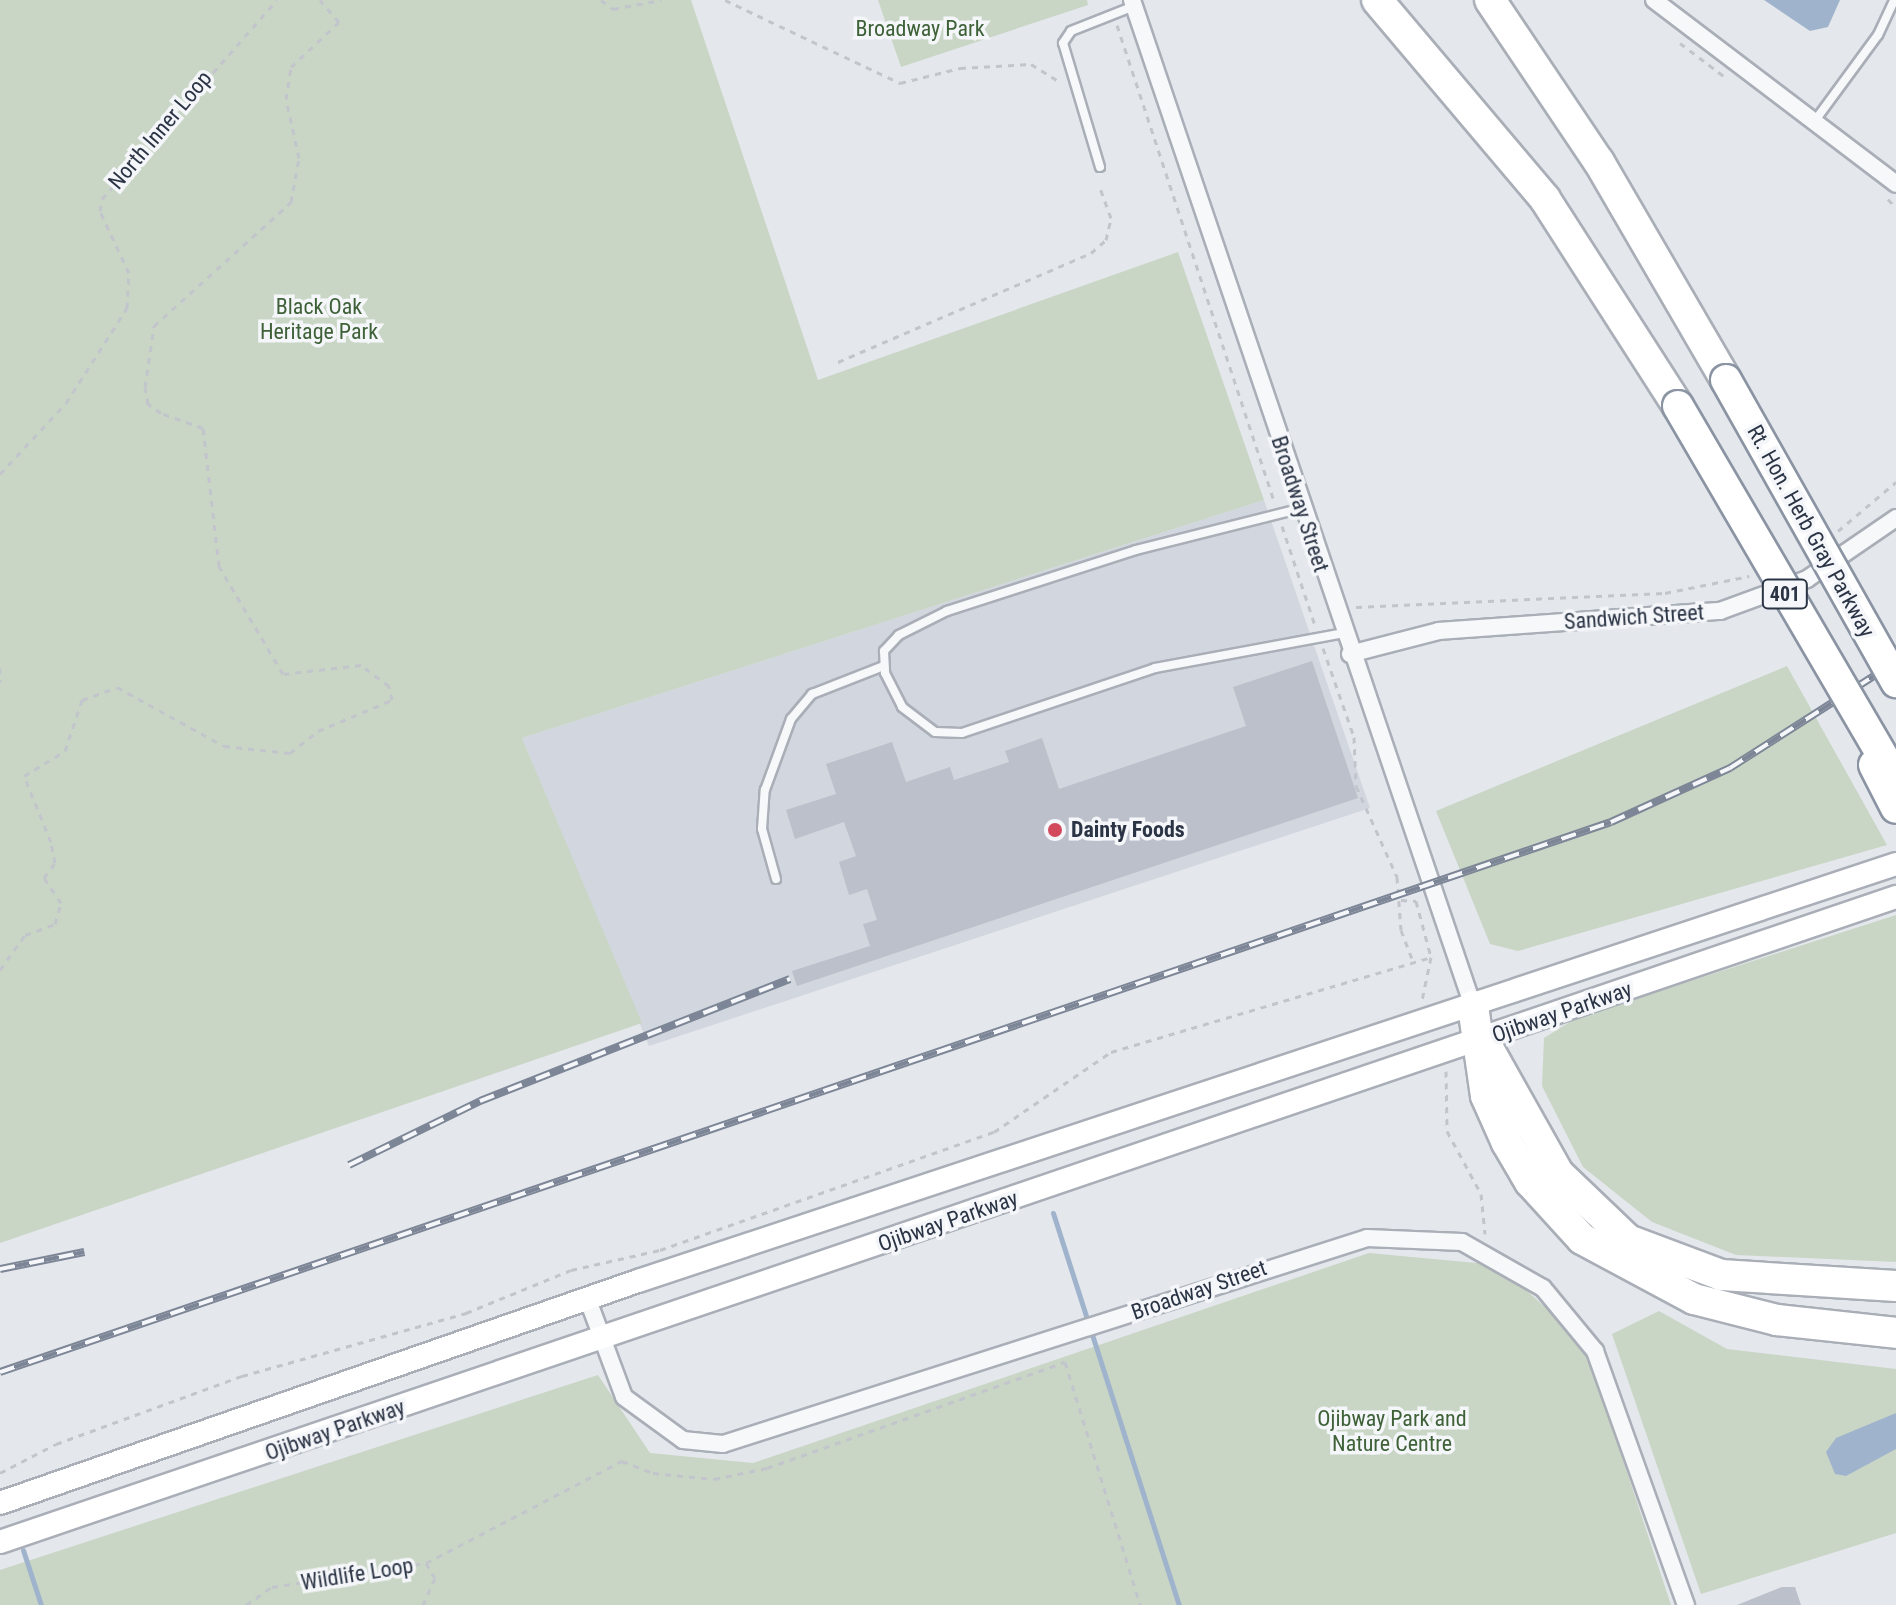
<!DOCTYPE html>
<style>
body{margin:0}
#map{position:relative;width:1896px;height:1605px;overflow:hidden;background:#e4e7ec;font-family:"Roboto Condensed",sans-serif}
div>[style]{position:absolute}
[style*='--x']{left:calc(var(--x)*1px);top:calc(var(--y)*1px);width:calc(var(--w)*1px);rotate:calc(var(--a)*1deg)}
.built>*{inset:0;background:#d2d6de}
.green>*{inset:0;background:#c9d6c5}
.water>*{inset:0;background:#9fb4cc}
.stream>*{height:5px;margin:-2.5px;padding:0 2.5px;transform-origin:2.5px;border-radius:2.5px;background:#9fb4cc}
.building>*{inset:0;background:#bbc0ca}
.path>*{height:3px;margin-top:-1.5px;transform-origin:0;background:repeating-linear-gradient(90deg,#c2c5cb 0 6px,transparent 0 12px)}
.roads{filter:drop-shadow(2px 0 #a9aeb7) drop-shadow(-2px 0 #a9aeb7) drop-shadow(0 2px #a9aeb7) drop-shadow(0 -2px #a9aeb7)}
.lane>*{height:8px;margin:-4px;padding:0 4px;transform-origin:4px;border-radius:4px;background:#f7f8fa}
.street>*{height:16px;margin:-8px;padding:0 8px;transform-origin:8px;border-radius:8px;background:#f7f8fa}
.secondary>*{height:22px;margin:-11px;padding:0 11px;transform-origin:11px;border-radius:11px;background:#fff}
.highway>*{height:30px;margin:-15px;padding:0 15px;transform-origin:15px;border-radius:15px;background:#fff}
.rail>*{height:8px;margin-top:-4px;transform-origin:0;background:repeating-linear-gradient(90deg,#f4f6f9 0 15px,#7d8696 0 30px);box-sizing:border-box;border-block:2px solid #7d8696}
.bridges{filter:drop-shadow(2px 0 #8b94a3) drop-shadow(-2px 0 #8b94a3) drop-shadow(0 2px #8b94a3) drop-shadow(0 -2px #8b94a3)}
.highway-bridge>*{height:30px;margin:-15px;padding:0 15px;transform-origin:15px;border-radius:15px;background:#fff}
.dots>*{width:22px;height:22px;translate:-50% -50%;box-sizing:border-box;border:4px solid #f4f6f9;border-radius:50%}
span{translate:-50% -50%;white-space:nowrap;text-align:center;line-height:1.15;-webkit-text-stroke:7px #f4f6f9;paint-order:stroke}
.shield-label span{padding:2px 6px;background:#f4f6f9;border:2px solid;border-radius:6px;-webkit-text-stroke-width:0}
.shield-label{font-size:20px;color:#2b3445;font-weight:700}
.park-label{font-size:22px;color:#3f6138}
.street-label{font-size:22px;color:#2b3445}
.poi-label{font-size:22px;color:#2b3445;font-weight:700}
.left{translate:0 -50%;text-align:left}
</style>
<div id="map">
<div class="built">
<i style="clip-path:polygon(1264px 500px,1370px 808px,649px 1046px,522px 738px)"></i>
</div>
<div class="green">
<i style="clip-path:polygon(0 0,691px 0,818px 380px,1178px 252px,1264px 500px,522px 738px,642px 1023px,0 1243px)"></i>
<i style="clip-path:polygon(878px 0,1087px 0,1088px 5px,901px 67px)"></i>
<i style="clip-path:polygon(1787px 666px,1887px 845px,1518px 951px,1490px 944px,1436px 811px)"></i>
<i style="clip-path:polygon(1896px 915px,1896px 1262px,1736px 1255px,1652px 1222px,1583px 1167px,1542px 1086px,1544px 1038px,1576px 1018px)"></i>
<i style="clip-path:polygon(1369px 1253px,1498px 1265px,1584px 1342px,1671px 1605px,0 1605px,0 1570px,598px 1375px,650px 1453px,753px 1463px)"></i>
<i style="clip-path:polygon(1659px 1311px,1727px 1349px,1896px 1369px,1896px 1533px,1701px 1594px,1612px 1334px)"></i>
</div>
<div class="water">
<i style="clip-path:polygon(1764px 0,1840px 0,1828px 27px,1810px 31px)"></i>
<i style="clip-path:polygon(1896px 1413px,1896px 1449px,1846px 1476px,1835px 1474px,1826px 1452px,1836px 1438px)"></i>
</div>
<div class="stream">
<i style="--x:1053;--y:1213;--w:412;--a:72.2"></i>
<i style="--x:23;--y:1550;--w:58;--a:71.9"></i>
</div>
<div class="building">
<i style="clip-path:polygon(1312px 661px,1358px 798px,797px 986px,792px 971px,870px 946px,863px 924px,877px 920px,867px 889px,849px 895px,839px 862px,856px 856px,844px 822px,795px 839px,786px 810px,836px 794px,826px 764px,892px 742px,906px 782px,950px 767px,954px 780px,1009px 762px,1005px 751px,1042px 738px,1059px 789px,1246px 726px,1233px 687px)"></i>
<i style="clip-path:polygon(1795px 1587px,1801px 1605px,1737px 1605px,1782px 1587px)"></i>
</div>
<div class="path">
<i style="--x:601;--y:0;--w:15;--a:37"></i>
<i style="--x:613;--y:9;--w:49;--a:-10.6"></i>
<i style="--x:725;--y:0;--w:194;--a:25.4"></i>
<i style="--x:900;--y:83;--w:62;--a:-14"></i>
<i style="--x:960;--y:68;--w:71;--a:-3.2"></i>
<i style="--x:1031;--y:64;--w:36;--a:32"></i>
<i style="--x:1117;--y:25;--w:504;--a:71.74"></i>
<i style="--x:1680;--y:43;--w:56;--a:37.1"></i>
<i style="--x:1888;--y:199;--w:12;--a:48"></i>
<i style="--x:838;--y:362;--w:275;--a:-23.3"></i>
<i style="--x:1091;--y:253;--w:20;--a:-41"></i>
<i style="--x:1106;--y:240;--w:23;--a:-77"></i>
<i style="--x:1111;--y:218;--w:32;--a:-110"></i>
<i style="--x:0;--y:474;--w:97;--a:-47.1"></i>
<i style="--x:66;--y:403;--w:113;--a:-57.3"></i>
<i style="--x:127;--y:308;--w:35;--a:-87"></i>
<i style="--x:129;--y:273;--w:68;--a:-115.1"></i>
<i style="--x:100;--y:211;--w:12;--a:-81"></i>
<i style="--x:102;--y:199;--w:265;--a:-48.7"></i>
<i style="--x:1282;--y:526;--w:104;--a:71.6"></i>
<i style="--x:1838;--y:531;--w:76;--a:-40.2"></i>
<i style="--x:1356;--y:607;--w:309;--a:-2.6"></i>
<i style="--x:1665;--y:593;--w:86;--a:-11.4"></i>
<i style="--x:1323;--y:648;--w:94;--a:70.8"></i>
<i style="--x:1354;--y:737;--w:49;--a:87.7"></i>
<i style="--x:1356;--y:786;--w:100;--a:65.7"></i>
<i style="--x:1397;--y:877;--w:53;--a:85.7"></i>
<i style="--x:1401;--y:930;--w:30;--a:69"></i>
<i style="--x:0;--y:668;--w:14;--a:90"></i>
<i style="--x:1401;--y:900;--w:15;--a:4"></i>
<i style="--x:1416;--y:901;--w:58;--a:75"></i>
<i style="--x:0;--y:970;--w:43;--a:-54.5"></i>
<i style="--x:25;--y:935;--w:32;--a:-20"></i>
<i style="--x:55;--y:924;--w:22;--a:-74"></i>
<i style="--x:61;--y:903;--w:30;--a:-124"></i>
<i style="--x:44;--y:878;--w:19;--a:-54"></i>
<i style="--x:55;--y:863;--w:21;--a:-101"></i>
<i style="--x:51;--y:842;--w:71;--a:-112.2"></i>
<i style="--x:24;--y:776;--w:48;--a:-31.4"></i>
<i style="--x:65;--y:751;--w:54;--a:-71.6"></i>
<i style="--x:82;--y:700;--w:37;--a:-20"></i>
<i style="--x:117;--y:687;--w:122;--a:28.9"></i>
<i style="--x:224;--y:746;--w:66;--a:6.1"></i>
<i style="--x:290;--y:753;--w:36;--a:-38"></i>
<i style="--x:318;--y:731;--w:80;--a:-22.7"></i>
<i style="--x:392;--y:700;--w:14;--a:-102"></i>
<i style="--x:389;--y:686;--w:35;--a:-143"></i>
<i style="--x:361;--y:665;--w:79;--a:173.4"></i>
<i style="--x:283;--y:674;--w:126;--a:-120.7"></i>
<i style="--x:219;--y:566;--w:139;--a:-96.6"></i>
<i style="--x:203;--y:428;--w:45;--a:-160.3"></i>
<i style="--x:161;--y:413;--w:16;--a:-145"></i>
<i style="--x:148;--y:404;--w:17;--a:-100"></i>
<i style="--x:145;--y:387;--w:62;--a:-81.6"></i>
<i style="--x:154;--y:326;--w:185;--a:-42.1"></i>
<i style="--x:291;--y:202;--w:45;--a:-79.7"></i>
<i style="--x:299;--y:158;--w:60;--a:-102.4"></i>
<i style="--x:286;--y:99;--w:32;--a:-81"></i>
<i style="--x:291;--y:67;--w:66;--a:-43.2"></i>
<i style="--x:339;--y:22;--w:29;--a:-131"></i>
<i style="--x:1446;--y:1071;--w:60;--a:89"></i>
<i style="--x:1447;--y:1131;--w:72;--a:61.6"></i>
<i style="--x:1481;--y:1194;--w:40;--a:84.3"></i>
<i style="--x:0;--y:1473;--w:63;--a:-27.4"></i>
<i style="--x:56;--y:1444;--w:198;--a:-20.1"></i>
<i style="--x:242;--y:1376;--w:233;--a:-15.7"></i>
<i style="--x:466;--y:1313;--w:113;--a:-22.3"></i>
<i style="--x:571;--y:1270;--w:91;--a:-12.7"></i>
<i style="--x:660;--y:1250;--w:354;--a:-19.5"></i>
<i style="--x:994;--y:1132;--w:142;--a:-34.4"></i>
<i style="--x:1111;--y:1052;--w:334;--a:-16.5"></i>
<i style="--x:1431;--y:957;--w:44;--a:101.8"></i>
<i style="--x:426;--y:1563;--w:221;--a:-27.5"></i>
<i style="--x:622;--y:1461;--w:33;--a:21"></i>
<i style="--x:653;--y:1473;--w:61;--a:5.6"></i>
<i style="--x:714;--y:1479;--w:54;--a:-11.7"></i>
<i style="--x:767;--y:1468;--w:316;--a:-19.6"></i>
<i style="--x:1065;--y:1362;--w:254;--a:72.8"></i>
<i style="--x:246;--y:1605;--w:32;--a:-35"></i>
<i style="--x:272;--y:1587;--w:156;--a:-8.9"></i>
<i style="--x:426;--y:1563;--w:17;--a:59"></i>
<i style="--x:435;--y:1578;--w:30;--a:114"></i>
</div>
<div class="roads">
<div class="lane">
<i style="--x:1814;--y:122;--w:108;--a:-53.7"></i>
<i style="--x:1878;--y:35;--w:38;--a:-65"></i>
<i style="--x:1100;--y:167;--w:129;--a:-106.6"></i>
<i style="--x:1063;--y:43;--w:14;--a:-56"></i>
<i style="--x:1071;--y:31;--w:68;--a:-21.6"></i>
<i style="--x:1302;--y:508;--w:171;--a:165.8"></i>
<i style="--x:1136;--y:550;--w:199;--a:162.1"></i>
<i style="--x:947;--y:611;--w:54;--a:153.4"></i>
<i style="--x:899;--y:635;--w:22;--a:133"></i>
<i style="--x:884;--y:651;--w:22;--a:87"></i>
<i style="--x:885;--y:673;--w:38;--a:63"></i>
<i style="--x:902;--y:707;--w:41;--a:37.1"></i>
<i style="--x:935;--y:732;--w:27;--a:2"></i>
<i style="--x:962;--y:733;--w:204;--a:-18.6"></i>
<i style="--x:1155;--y:668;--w:191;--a:-10.5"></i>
<i style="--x:776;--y:879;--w:52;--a:-105.6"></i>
<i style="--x:762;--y:829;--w:39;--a:-86"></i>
<i style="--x:765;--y:790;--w:76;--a:-69.9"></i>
<i style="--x:791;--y:719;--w:33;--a:-50"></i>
<i style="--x:812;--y:694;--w:77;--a:-21.3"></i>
</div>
<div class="street">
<i style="--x:1132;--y:0;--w:1062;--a:71.28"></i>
<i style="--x:1654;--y:0;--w:304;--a:37.2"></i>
<i style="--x:1350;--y:654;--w:92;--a:-14.5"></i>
<i style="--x:1439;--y:631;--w:282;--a:-4.1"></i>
<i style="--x:1720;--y:611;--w:93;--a:-20.2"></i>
<i style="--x:1807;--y:579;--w:108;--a:-34.4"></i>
<i style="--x:588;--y:1300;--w:103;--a:69.6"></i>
<i style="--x:624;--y:1397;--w:73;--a:36.1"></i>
<i style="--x:683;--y:1440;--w:40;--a:5.7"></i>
<i style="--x:723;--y:1444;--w:676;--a:-17.74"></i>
<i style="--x:1367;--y:1238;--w:95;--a:2.4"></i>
<i style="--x:1462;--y:1242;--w:93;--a:29.6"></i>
<i style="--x:1543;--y:1288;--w:82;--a:50.5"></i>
<i style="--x:1595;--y:1351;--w:270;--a:70.3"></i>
</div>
<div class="secondary">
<i style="--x:0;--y:1503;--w:676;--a:-19.19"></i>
<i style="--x:638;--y:1281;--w:1325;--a:-18.34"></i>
<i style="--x:0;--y:1542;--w:2003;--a:-18.79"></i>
</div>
<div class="highway">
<i style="--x:1377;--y:0;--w:260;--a:49.8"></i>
<i style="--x:1545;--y:199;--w:246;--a:57.3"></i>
<i style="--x:1490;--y:0;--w:195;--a:56.1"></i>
<i style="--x:1599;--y:162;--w:252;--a:59.8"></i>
<i style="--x:1473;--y:1006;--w:91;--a:81.8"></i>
<i style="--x:1486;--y:1096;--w:51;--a:65.9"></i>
<i style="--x:1507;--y:1143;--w:45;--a:59.5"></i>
<i style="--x:1530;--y:1182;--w:77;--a:47.6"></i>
<i style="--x:1582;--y:1239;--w:127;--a:28.2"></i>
<i style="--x:1694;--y:1299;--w:86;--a:14.2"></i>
<i style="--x:1777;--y:1320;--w:120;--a:6.2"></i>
<i style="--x:1484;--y:1041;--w:151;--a:60.7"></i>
<i style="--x:1558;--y:1173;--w:97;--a:43.7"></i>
<i style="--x:1628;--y:1240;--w:99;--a:20.6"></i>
<i style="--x:1721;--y:1275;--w:175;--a:3.6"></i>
</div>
</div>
<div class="rail">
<i style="--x:349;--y:1165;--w:146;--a:-26"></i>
<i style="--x:480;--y:1101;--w:333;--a:-21.5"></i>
<i style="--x:0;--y:1269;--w:86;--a:-11.4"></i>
<i style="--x:0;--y:1372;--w:1702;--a:-18.85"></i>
<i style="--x:1611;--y:822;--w:131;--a:-24.4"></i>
<i style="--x:1730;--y:768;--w:197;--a:-32.6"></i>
</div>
<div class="bridges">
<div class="highway-bridge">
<i style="--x:1726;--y:380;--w:347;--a:60.6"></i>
<i style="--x:1678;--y:406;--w:432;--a:59.7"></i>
<i style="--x:1874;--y:765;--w:48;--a:62.9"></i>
</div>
</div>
<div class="dots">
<i style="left:1055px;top:830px;background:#d1495b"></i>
</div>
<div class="shield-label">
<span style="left:1785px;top:594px">401</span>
</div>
<div class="park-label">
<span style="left:920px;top:29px">Broadway Park</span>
<span style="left:319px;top:319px">Black Oak<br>Heritage Park</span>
<span style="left:1392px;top:1431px">Ojibway Park and<br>Nature Centre</span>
</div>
<div class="street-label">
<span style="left:160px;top:130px;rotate:-50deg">North Inner Loop</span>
<span style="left:1300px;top:504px;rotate:72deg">Broadway Street</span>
<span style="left:1811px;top:531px;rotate:61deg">Rt. Hon. Herb Gray Parkway</span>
<span style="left:1634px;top:617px;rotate:-4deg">Sandwich Street</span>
<span style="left:1562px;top:1012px;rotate:-19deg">Ojibway Parkway</span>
<span style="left:948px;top:1221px;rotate:-19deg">Ojibway Parkway</span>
<span style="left:1199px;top:1290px;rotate:-19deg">Broadway Street</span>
<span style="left:335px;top:1430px;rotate:-19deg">Ojibway Parkway</span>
<span style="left:357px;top:1574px;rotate:-9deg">Wildlife Loop</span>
</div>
<div class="poi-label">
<span class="left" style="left:1071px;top:830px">Dainty Foods</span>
</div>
</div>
